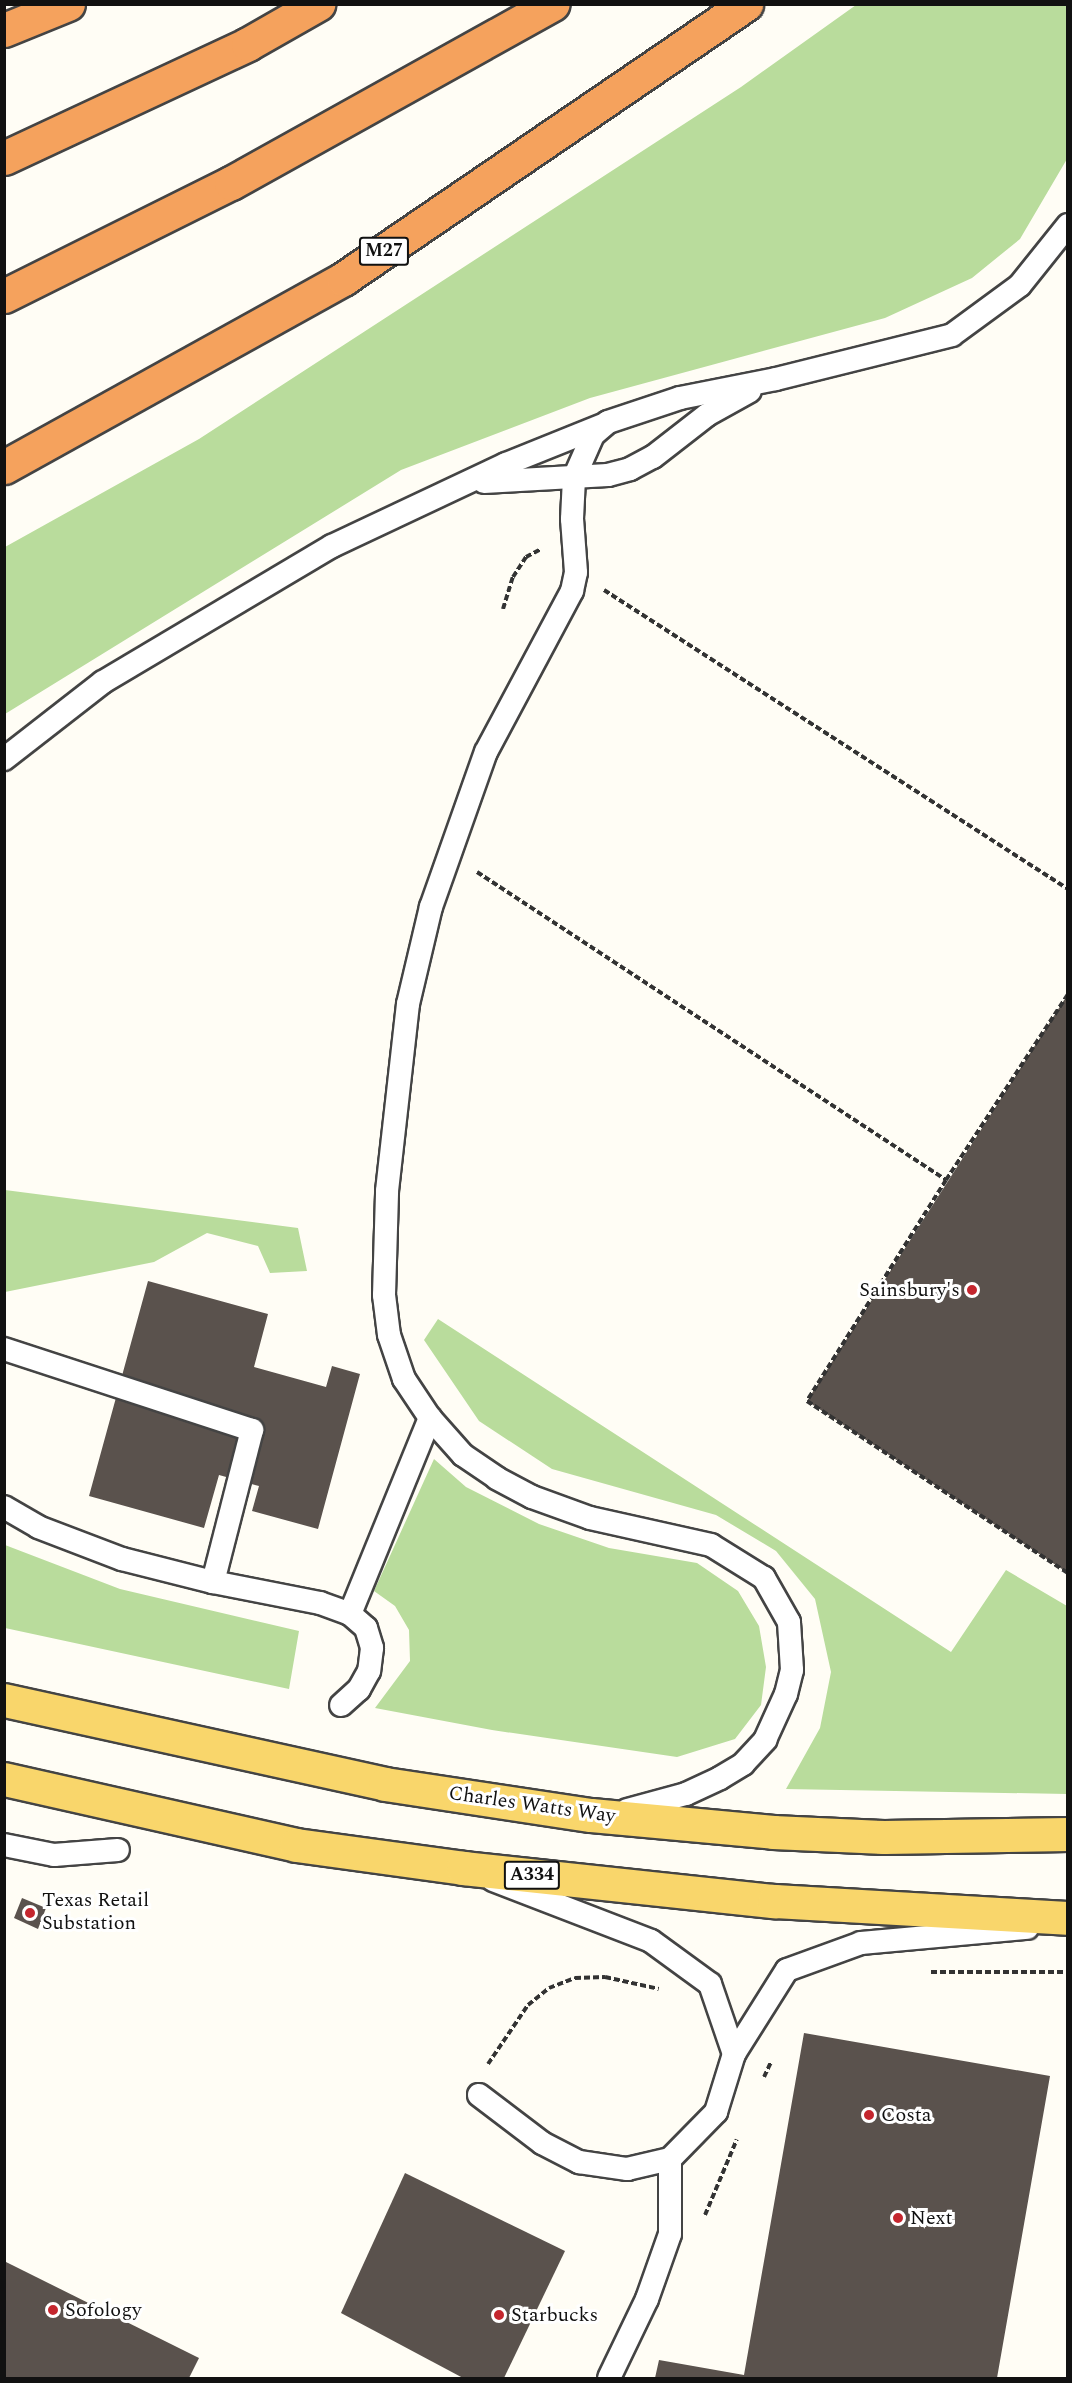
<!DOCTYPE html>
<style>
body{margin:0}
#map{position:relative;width:1072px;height:2383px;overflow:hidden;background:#fffdf5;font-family:Spectral,serif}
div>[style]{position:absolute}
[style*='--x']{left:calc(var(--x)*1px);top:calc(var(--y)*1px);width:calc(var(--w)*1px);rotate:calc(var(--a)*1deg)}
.forest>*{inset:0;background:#b9dc9c}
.building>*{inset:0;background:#5a524d}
.path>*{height:4px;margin-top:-2px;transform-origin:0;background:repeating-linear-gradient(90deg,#333 0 6px,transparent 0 9px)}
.roads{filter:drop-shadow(2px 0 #444) drop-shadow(-2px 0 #444) drop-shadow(0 2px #444) drop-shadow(0 -2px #444)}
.service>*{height:22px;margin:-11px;padding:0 11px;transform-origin:11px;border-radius:11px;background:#fff}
.primary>*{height:33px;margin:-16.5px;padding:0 16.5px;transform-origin:16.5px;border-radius:16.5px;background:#f9d66b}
.motorway>*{height:33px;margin:-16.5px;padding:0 16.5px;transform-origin:16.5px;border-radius:16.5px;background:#f5a25d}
.dots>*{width:16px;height:16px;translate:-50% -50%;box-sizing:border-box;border:3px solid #fff;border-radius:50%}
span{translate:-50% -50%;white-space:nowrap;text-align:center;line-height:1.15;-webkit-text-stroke:6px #fff;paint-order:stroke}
.shield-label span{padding:2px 4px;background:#fff;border:2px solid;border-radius:4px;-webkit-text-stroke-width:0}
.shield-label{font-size:18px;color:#111;font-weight:700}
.poi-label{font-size:20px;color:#111}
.right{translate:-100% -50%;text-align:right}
.left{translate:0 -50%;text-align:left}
.street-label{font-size:20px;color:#111}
.frame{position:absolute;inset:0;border:6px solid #111;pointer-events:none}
</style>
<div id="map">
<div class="forest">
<i style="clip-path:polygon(856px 5px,1067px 5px,1067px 159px,1020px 239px,972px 278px,885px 318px,590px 398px,401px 470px,5px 714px,5px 547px,199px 439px,741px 87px)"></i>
<i style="clip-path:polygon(5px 1190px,298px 1228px,307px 1271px,270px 1273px,258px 1246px,207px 1233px,154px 1262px,5px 1292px)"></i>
<i style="clip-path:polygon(438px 1319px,951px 1652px,1006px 1570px,1067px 1606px,1067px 1794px,786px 1789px,820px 1728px,831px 1672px,815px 1599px,776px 1551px,716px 1515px,552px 1469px,479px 1421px,424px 1340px)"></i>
<i style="clip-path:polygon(434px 1459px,466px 1487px,539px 1524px,609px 1548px,697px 1563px,738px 1591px,759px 1626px,766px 1667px,761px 1705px,735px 1739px,677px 1757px,492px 1730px,375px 1708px,410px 1661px,409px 1630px,395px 1606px,374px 1591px)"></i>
<i style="clip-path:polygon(5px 1545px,120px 1589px,299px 1631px,289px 1689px,5px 1628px)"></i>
</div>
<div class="building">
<i style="clip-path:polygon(1068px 994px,1068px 1573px,807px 1401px)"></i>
<i style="clip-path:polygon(148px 1281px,268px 1314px,254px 1367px,326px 1387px,332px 1366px,360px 1374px,318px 1529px,252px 1511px,259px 1486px,219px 1475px,204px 1528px,89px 1496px)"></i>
<i style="clip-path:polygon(22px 1898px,46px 1908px,38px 1929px,14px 1918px)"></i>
<i style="clip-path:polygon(804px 2033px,1050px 2076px,997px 2378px,655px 2378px,659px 2360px,744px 2375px)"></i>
<i style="clip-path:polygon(405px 2173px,565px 2251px,504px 2378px,463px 2378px,341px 2313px)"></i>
<i style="clip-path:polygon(4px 2261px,199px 2358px,189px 2378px,4px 2378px)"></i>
</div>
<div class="path">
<i style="--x:604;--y:590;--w:552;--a:32.8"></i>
<i style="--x:503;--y:609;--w:34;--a:-73"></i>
<i style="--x:513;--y:577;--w:24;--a:-57"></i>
<i style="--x:526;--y:557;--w:17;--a:-28"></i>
<i style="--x:477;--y:872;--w:561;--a:33.29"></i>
<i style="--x:946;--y:1180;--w:261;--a:122.2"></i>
<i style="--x:807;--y:1401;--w:313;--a:33.4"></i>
<i style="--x:946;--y:1180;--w:222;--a:-56.7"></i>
<i style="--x:931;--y:1972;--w:137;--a:0"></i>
<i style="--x:488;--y:2064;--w:71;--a:-55.9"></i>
<i style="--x:528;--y:2005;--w:27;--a:-39"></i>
<i style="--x:549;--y:1988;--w:28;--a:-21"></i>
<i style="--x:575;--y:1978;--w:30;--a:-2"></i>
<i style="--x:605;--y:1977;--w:55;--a:12.5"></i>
<i style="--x:764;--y:2077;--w:17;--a:-65"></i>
<i style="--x:705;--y:2215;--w:82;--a:-67.2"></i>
</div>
<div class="roads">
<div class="service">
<i style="--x:484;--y:482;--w:124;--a:-3.2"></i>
<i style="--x:608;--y:475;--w:23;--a:-15"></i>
<i style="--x:630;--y:469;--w:26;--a:-28"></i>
<i style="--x:653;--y:457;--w:68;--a:-37.9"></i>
<i style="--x:707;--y:415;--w:49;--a:-29.2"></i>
<i style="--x:4;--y:759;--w:125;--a:-37.9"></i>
<i style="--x:103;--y:682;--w:266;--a:-30.7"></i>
<i style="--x:332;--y:546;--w:192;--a:-25.2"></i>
<i style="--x:506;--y:464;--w:105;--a:-21.9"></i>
<i style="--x:4;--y:1349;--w:261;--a:18.1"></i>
<i style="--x:252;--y:1430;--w:157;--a:104.4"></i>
<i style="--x:4;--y:1507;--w:39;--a:30"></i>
<i style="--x:38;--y:1527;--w:90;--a:20.9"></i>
<i style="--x:122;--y:1559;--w:94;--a:14.2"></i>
<i style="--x:213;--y:1582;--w:109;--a:11.1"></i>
<i style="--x:320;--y:1603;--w:32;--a:20"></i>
<i style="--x:350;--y:1614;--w:21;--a:41"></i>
<i style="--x:366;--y:1628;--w:21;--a:73"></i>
<i style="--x:372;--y:1648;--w:23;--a:97"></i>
<i style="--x:369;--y:1671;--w:21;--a:119"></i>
<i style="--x:359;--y:1689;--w:24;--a:138"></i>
<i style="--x:350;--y:1614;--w:212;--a:-67.8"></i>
<i style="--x:627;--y:1810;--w:61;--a:-15.2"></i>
<i style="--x:686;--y:1794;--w:38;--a:-25"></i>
<i style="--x:720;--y:1778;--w:27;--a:-31"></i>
<i style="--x:743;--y:1764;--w:33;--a:-47"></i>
<i style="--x:765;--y:1740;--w:51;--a:-65.5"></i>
<i style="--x:786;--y:1694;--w:25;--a:-76"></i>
<i style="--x:792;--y:1670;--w:48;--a:-93.6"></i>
<i style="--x:789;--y:1622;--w:51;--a:-119.6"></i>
<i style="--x:764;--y:1578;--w:62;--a:-148.1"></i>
<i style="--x:711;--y:1545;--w:124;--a:-167.4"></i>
<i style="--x:590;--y:1518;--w:62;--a:-160.1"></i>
<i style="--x:532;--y:1497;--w:40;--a:-152"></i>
<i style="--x:497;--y:1478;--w:41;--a:-145.9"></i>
<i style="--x:463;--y:1455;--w:50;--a:-131.7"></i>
<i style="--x:430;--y:1418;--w:47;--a:-123.7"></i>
<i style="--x:404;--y:1379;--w:46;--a:-108.8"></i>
<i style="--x:389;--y:1335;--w:40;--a:-97.1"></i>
<i style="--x:384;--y:1295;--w:104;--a:-88.3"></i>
<i style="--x:387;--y:1191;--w:188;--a:-83.6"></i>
<i style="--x:408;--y:1004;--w:100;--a:-76.7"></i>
<i style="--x:431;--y:907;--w:164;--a:-70.5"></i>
<i style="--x:486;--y:752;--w:183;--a:-61.9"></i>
<i style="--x:572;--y:591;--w:19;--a:-78"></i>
<i style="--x:576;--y:572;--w:53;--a:-94.3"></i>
<i style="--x:572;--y:519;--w:41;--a:-87.2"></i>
<i style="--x:574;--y:478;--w:47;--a:-66.2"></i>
<i style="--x:593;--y:435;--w:20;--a:-41"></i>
<i style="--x:608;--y:422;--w:76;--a:-18.4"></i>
<i style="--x:680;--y:398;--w:98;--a:-11.2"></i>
<i style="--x:776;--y:379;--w:181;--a:-14"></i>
<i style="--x:952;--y:335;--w:84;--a:-36.3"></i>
<i style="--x:1020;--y:285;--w:77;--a:-51.3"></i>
<i style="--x:4;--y:1845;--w:51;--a:11.3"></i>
<i style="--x:54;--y:1855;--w:64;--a:-4.5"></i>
<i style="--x:493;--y:1880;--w:169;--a:21.1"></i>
<i style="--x:651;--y:1941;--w:73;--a:36.1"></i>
<i style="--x:710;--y:1984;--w:74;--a:71.1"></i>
<i style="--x:479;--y:2095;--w:79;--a:37.3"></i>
<i style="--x:542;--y:2143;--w:42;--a:27.2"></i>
<i style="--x:579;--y:2162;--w:49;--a:8.3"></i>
<i style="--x:627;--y:2169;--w:44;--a:-13.1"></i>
<i style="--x:670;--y:2159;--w:66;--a:-45.6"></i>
<i style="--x:716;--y:2112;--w:61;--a:-72.8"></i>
<i style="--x:734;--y:2054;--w:99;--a:-57.8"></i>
<i style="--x:787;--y:1970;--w:79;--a:-20"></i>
<i style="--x:861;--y:1943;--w:167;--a:-5.2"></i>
<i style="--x:609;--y:2378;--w:88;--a:-64.3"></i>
<i style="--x:647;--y:2299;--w:69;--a:-70.5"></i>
<i style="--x:670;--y:2234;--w:75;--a:-90"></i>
</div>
<div class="primary">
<i style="--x:4;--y:1700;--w:390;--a:12.4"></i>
<i style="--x:385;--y:1784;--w:208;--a:8.6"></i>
<i style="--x:591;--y:1815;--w:183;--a:5.3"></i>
<i style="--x:773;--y:1832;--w:111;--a:2.6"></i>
<i style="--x:884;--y:1837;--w:184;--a:-0.9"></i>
<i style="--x:4;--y:1779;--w:299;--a:12.7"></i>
<i style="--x:296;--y:1845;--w:169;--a:7.8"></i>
<i style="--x:463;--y:1868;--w:313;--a:6.1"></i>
<i style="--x:774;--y:1901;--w:294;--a:3.3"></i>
</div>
<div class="motorway">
<i style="--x:4;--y:30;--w:69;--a:-22.1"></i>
<i style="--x:4;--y:158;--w:269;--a:-25"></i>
<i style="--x:248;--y:44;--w:81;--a:-29.7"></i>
<i style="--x:4;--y:296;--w:254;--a:-26.5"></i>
<i style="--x:231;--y:183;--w:368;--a:-29.1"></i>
<i style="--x:4;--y:467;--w:388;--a:-29"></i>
<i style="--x:343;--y:279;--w:488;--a:-34.3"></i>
</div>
</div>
<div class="dots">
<i style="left:972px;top:1290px;background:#c4262e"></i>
<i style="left:30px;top:1913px;background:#c4262e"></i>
<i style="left:869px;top:2115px;background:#c4262e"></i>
<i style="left:898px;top:2218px;background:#c4262e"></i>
<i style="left:53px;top:2310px;background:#c4262e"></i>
<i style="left:499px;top:2315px;background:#c4262e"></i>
</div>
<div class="shield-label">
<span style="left:384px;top:251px">M27</span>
<span style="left:532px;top:1875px">A334</span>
</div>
<div class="poi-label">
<span class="right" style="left:960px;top:1290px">Sainsbury's</span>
<span class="left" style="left:42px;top:1912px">Texas Retail<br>Substation</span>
<span class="left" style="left:881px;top:2115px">Costa</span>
<span class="left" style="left:910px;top:2218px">Next</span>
<span class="left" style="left:65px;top:2310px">Sofology</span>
<span class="left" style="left:511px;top:2315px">Starbucks</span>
</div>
<div class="street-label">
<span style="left:532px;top:1805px;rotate:8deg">Charles Watts Way</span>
</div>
<div class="frame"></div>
</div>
